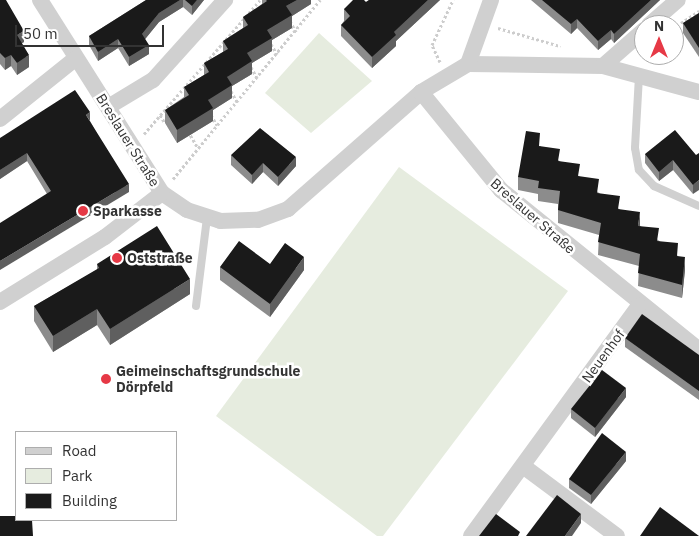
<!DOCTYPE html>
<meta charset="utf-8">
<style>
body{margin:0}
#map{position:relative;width:699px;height:536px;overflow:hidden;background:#fff;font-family:"IBM Plex Sans",sans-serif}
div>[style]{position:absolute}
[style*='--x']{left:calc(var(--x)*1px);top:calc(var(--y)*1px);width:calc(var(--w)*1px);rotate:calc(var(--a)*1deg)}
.green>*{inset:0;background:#e6ecdf}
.path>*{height:3px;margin-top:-1.5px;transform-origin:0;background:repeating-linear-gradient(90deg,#cdcdcd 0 2.5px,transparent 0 5px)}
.lane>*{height:8px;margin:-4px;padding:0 4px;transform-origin:4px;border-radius:4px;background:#d0d0d0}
.street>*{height:16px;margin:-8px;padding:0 8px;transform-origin:8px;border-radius:8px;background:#d0d0d0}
.wall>*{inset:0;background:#8c8c8c}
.shaded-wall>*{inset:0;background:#5f5f5f}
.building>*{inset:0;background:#1a1a1a}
.dots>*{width:14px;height:14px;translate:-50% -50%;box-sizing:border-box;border:2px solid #fff;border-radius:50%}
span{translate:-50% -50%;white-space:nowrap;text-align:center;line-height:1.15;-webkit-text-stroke:5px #fff;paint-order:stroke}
.street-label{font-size:14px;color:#333}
.poi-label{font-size:14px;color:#333;font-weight:700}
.left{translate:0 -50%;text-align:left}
.legend{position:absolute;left:15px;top:431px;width:162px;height:90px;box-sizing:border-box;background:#fff;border:1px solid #adadad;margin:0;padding:6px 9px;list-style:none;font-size:15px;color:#333}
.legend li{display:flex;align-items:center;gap:10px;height:25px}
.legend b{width:25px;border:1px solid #adadad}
.north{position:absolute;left:634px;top:15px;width:50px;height:50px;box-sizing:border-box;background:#fff;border:1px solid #adadad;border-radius:50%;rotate:0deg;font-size:14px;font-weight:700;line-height:20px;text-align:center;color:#333}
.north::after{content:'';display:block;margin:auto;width:18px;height:22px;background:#e63946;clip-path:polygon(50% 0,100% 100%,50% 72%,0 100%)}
.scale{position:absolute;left:15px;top:25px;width:149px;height:22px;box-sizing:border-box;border:2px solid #333;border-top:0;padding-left:6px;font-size:15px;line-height:18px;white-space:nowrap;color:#333;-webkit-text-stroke:4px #fff;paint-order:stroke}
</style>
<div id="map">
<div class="green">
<i style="clip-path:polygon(319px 33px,372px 81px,311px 133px,265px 93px)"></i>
<i style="clip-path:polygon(399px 167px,568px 291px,383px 536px,377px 536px,216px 416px)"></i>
</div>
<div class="path">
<i style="--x:290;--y:21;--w:13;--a:61"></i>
<i style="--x:681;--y:23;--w:22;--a:-34"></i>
<i style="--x:498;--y:28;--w:65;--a:16.2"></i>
<i style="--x:271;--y:44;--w:12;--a:59"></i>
<i style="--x:440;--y:62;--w:19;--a:-115"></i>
<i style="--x:432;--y:45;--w:50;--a:-65"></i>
<i style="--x:251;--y:67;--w:13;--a:61"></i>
<i style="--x:231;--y:91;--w:13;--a:61"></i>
<i style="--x:160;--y:115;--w:9;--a:58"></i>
<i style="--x:211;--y:115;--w:12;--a:59"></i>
<i style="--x:188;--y:131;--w:20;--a:60"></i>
<i style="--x:144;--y:134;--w:177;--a:-49.1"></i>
<i style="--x:173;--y:179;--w:232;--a:-50.6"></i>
</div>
<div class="lane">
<i style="--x:639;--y:76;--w:72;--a:93.2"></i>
<i style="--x:635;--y:148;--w:22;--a:80"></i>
<i style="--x:639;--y:170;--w:22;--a:47"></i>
<i style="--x:654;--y:186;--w:49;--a:24"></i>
<i style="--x:196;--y:306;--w:89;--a:-82.9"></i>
</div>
<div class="street">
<i style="--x:40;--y:0;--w:228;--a:57.7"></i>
<i style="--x:162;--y:193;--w:30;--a:34"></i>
<i style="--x:187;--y:210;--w:35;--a:18"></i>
<i style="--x:220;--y:221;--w:38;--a:-2"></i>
<i style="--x:258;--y:220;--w:32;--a:-20"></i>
<i style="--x:288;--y:209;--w:177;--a:-41.3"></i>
<i style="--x:421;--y:92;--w:55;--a:-30.8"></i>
<i style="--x:468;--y:64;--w:135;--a:0.8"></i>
<i style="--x:603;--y:66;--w:99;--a:15.2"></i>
<i style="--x:649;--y:25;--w:38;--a:-41"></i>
<i style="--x:468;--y:64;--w:68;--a:-70.2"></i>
<i style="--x:603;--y:66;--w:55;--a:-41.3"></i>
<i style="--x:421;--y:92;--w:127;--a:50.8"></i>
<i style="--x:501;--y:190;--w:255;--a:38.9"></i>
<i style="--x:108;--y:107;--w:52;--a:-31"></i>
<i style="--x:153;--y:80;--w:108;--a:-48"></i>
<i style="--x:0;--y:119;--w:96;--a:-38.7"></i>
<i style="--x:0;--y:302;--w:123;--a:-31.8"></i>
<i style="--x:105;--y:237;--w:72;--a:-37.7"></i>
<i style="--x:523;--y:466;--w:117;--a:36.7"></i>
<i style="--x:471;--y:536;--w:285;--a:-53.9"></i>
</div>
<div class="wall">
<i style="clip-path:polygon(0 0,24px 42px,22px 43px,29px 67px,17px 75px,11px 66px,5px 70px,0 64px)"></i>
<i style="clip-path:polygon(146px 0,204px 0,192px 15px,183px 7px,159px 22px,145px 39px,149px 54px,129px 66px,118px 48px,98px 61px,89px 45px,89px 36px)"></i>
<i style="clip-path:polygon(262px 0,311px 0,311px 4px,292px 16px,292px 28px,272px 40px,272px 51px,252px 63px,252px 74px,232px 86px,232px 98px,213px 110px,213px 121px,177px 143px,165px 123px,165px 110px,184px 97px,184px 87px,204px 75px,204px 63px,223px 52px,223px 41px,243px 28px,243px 17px,262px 4px)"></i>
<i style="clip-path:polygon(369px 0,440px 0,396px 41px,396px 46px,372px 68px,341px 36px,341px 25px,344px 21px,344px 9px,366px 2px)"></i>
<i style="clip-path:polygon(531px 0,660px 0,614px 43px,611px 39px,598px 50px,577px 28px,571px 34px)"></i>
<i style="clip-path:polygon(699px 13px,699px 57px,683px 33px,683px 23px)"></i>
<i style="clip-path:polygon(90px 121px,129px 192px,47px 194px,27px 161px,0 179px,0 138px)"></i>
<i style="clip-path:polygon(540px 146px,580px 177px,599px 193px,678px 256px,685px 270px,682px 298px,638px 286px,639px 266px,598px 255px,599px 235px,558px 223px,558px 204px,538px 201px,538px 194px,518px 190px,518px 177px)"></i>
<i style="clip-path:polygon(645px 154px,696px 155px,693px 194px,673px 170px,659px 181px,645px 163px)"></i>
<i style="clip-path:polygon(231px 155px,296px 166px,278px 186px,263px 172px,252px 184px,231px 165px)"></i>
<i style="clip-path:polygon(97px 264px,190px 294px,110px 345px,97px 325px,53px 352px,34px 321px,34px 306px,97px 270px)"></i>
<i style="clip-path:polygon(270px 264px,304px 270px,270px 317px,220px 280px,220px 267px)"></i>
<i style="clip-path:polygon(625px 338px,699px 355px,699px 400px,625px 347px)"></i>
<i style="clip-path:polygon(626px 397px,595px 437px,571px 418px,571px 409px)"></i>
<i style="clip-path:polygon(626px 461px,591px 504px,569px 488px,569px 479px)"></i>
</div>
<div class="shaded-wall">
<i style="clip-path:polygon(180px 0,183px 0,183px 7px,159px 22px,142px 43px,142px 34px,159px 13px)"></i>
<i style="clip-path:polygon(197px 0,204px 0,192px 15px,192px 6px)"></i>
<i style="clip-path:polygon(297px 0,311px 0,311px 4px,292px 16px,292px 28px,272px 40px,272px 51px,252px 63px,252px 74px,232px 86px,232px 98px,213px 110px,213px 121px,177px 143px,177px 130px,208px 100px,286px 6px)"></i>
<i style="clip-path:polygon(428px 0,440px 0,396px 41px,396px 46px,372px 68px,372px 57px,394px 32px)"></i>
<i style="clip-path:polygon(651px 0,660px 0,614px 43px,614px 34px)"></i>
<i style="clip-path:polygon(577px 19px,577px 28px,571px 34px,571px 24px)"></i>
<i style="clip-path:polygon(611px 30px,611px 39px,598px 50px,598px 41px)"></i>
<i style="clip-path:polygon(24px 31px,24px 42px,17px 46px,17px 35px)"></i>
<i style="clip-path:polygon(118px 39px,118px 48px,98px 61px,98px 52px)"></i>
<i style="clip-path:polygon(149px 45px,149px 54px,129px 66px,129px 57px)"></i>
<i style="clip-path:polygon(11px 55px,11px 66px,5px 70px,5px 58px)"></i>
<i style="clip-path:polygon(29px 55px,29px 67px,17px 75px,17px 63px)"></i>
<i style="clip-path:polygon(90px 112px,90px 121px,86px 115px)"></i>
<i style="clip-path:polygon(27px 153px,27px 161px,0 179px,0 170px)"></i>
<i style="clip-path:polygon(296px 157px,296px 166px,278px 186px,278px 177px)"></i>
<i style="clip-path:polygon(673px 160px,673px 170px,659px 181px,659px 172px)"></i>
<i style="clip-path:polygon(263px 163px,263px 172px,252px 184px,252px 175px)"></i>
<i style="clip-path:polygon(699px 180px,699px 190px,693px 194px,693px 185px)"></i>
<i style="clip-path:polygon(129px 184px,129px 192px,0 270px,0 261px)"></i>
<i style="clip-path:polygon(640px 212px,640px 225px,638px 239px,638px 226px)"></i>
<i style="clip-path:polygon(304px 257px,304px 270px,270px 317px,270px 304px)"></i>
<i style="clip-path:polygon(685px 257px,685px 270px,682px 298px,682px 285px)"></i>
<i style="clip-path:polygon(190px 279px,190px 294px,110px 345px,110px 329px)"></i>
<i style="clip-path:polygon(97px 309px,97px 325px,53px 352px,53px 336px)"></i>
<i style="clip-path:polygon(626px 388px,626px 397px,595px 437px,595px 428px)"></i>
<i style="clip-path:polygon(626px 452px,626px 461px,591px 504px,591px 495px)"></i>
<i style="clip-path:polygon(581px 514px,581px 523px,572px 536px,565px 536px)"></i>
</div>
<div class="building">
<i style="clip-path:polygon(0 0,6px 0,24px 31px,17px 35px,29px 55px,17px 63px,11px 55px,5px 58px,0 53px)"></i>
<i style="clip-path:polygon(146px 0,180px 0,159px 13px,142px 34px,149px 45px,129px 57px,118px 39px,98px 52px,89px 36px)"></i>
<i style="clip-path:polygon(185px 0,197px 0,192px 6px)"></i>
<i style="clip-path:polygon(266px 0,297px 0,286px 6px,292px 15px,267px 30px,272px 38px,247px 53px,252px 61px,227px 77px,232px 85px,208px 100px,213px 108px,177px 130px,165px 110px,189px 95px,184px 87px,209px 72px,204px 63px,228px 49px,223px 41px,248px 25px,243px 17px,267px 1px)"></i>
<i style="clip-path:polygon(353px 0,364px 0,366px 2px,369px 0,428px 0,394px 32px,396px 35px,372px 57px,341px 25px,350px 16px,344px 9px)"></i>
<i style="clip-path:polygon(542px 0,651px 0,614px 34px,611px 30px,598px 41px,577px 19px,571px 24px)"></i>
<i style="clip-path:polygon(699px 13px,699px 48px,683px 23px)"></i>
<i style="clip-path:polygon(75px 90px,90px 112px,86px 115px,129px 184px,0 261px,0 223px,51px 191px,27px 153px,0 170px,0 138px)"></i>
<i style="clip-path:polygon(260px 128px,296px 157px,278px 177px,263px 163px,252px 175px,231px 155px)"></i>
<i style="clip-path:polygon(675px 130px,696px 155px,699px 153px,699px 180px,693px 185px,673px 160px,659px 172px,645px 154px)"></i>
<i style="clip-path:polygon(526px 131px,540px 133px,539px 146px,560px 149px,558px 161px,580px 164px,578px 176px,599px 179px,597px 193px,620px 196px,618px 209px,640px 212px,638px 226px,659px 228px,657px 241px,678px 243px,677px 256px,685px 257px,682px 285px,638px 273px,640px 254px,598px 242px,601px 223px,558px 210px,560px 191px,538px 188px,539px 181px,518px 177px)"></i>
<i style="clip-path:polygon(157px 226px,190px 279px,110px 329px,97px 309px,53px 336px,34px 306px,99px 268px,97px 264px)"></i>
<i style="clip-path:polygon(239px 241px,270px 264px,285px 243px,304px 257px,270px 304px,220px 267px)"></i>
<i style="clip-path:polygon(642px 314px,699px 355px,699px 391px,625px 338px)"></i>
<i style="clip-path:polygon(602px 370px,626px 388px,595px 428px,571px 409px)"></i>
<i style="clip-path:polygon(602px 433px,626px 452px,591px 495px,569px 479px)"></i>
<i style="clip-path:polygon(557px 495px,581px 514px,565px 536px,526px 536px)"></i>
<i style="clip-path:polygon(660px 507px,699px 536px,640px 536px)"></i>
<i style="clip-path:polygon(496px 514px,520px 532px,518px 536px,479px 536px)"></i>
<i style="clip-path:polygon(0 516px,16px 516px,16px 520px,32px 520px,33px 536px,0 536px)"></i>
</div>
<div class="dots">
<i style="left:83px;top:211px;background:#e63946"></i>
<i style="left:117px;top:258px;background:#e63946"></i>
<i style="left:106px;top:379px;background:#e63946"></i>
</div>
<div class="street-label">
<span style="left:128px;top:140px;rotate:58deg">Breslauer Straße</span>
<span style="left:533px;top:216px;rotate:41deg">Breslauer Straße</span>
<span style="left:603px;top:356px;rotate:-54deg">Neuenhof</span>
</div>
<div class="poi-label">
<span class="left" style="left:93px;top:211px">Sparkasse</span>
<span class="left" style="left:127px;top:258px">Oststraße</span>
<span class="left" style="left:116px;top:379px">Geimeinschaftsgrundschule<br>Dörpfeld</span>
</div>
<ul class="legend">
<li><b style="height:6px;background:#d0d0d0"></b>Road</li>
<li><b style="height:14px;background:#e6ecdf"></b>Park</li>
<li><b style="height:14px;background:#1a1a1a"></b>Building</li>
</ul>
<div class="north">N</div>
<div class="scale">50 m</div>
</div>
